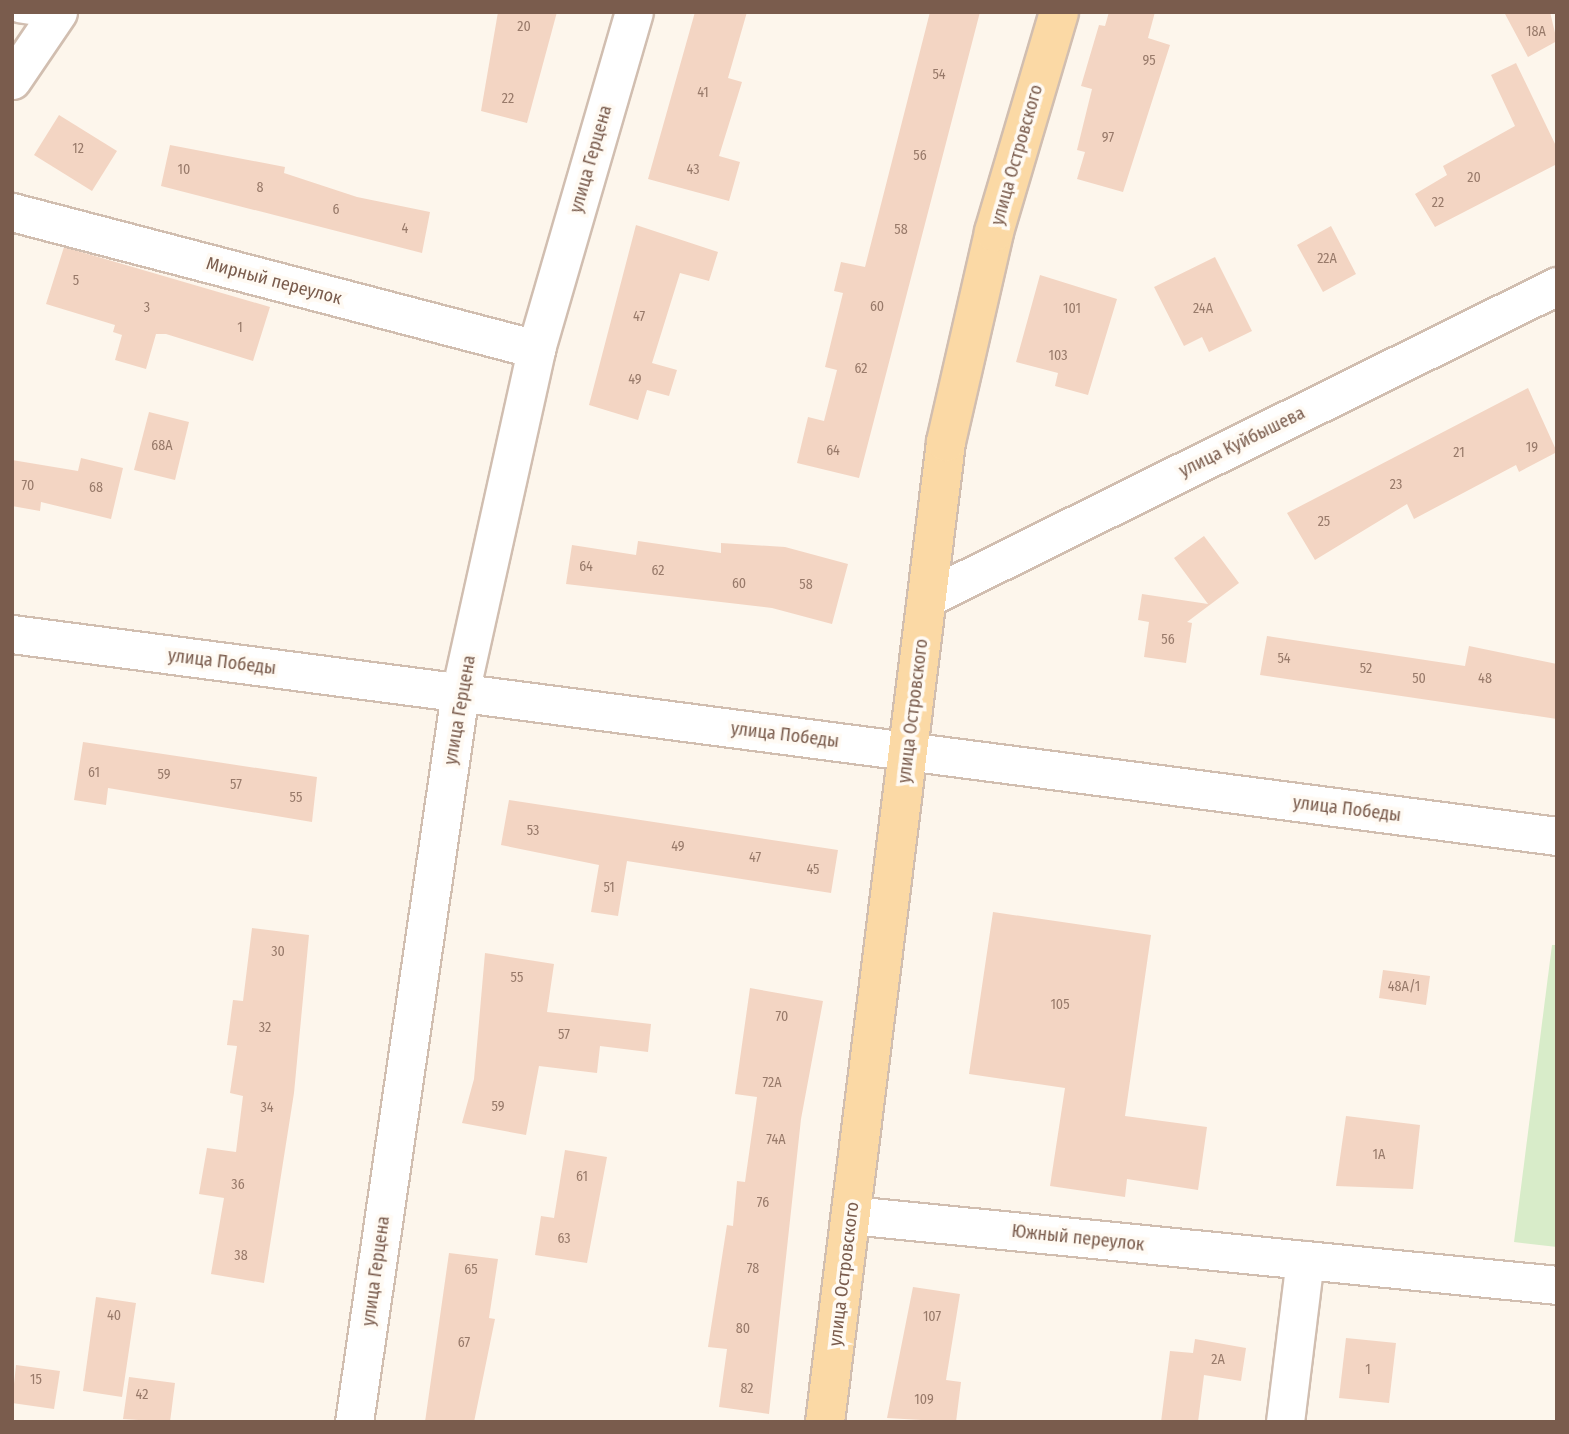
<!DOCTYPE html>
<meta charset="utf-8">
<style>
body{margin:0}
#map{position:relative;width:1569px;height:1434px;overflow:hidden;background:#fdf6ec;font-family:"Fira Sans Condensed",sans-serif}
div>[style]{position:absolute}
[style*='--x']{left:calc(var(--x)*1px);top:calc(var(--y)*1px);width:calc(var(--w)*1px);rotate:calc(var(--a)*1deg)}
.green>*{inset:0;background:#d8ecc9}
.building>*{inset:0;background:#f3d5c3}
.roads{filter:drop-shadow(2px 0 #d1beb0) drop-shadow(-2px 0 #d1beb0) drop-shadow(0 2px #d1beb0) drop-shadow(0 -2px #d1beb0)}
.service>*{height:19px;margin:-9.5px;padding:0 9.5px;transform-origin:9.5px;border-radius:9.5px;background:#fff}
.minor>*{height:37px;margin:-18.5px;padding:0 18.5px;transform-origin:18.5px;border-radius:18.5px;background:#fff}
.primary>*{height:38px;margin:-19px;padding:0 19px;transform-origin:19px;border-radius:19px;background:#fbd9a5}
span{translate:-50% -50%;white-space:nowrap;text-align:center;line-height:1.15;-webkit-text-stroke:7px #fffaf3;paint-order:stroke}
.number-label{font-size:14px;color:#987a6a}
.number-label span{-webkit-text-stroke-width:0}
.street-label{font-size:18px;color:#7a5c4d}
.frame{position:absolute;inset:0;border:14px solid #7a5c4d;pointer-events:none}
</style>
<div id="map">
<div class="green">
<i style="clip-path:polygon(1552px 945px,1557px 945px,1557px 1247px,1514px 1242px)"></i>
</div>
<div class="building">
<i style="clip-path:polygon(498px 12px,557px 12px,527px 123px,481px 111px)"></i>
<i style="clip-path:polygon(695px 12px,747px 12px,728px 78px,742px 82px,719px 156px,740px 162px,729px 201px,648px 179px)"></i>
<i style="clip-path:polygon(930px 12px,980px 12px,859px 478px,797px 463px,808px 417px,824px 421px,837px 370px,825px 367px,843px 293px,834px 291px,841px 262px,865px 267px)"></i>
<i style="clip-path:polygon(1109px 12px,1155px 12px,1148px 38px,1170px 45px,1123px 192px,1077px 179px,1085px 152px,1077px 150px,1092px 89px,1081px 86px,1099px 25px,1105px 26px)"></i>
<i style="clip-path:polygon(1504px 12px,1550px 12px,1557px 41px,1528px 57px)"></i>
<i style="clip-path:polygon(1516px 63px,1557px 148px,1557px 164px,1435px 227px,1415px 194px,1447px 175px,1443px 166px,1515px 126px,1491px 75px)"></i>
<i style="clip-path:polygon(59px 115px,117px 151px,92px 191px,34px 155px)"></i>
<i style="clip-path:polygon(170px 145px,285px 167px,284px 173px,357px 197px,430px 212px,422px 253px,161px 186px)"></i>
<i style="clip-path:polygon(636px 225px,718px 252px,709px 281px,680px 273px,652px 363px,677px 370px,669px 396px,647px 390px,638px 420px,589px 405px)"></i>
<i style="clip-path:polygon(1331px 226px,1356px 274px,1323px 292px,1297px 245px)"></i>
<i style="clip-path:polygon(64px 247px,270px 307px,253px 361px,166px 334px,156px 334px,146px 369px,115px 360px,122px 335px,113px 332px,115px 325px,46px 304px)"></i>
<i style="clip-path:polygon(1215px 257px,1252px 331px,1209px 352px,1202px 337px,1184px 346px,1154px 287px)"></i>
<i style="clip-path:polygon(1040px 275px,1117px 299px,1088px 395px,1055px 386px,1058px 373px,1016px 362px)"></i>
<i style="clip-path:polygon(1528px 388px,1557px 452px,1519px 472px,1516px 465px,1414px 519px,1407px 504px,1315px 560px,1287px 513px)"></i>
<i style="clip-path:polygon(149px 412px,189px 422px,175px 480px,134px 470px)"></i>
<i style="clip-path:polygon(81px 458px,123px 468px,111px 519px,41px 502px,40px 511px,12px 506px,12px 460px,78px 471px)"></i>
<i style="clip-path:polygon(1204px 536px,1239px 583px,1187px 622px,1192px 623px,1186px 663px,1144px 657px,1149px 622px,1138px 620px,1142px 594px,1208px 604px,1174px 558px)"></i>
<i style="clip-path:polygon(638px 541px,721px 553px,721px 543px,785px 547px,848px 564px,832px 624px,772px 608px,566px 584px,572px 545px,636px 555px)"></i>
<i style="clip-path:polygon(1267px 636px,1465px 666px,1469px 646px,1557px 664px,1557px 719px,1260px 675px)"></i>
<i style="clip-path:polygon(83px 742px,317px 777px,312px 822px,108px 788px,106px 805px,74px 800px)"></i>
<i style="clip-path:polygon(509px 800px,838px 850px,831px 893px,627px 861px,618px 916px,591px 912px,599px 865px,501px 845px)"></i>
<i style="clip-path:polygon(993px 912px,1151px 935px,1125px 1116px,1207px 1127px,1198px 1190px,1127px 1179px,1125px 1197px,1050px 1186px,1065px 1088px,969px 1074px)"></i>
<i style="clip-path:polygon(252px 928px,309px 935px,294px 1093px,264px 1283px,211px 1274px,224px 1198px,199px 1194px,207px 1148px,236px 1152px,243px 1096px,230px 1093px,237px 1046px,227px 1045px,233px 1000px,243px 1001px)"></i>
<i style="clip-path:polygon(485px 953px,554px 964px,547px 1012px,651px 1024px,648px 1052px,600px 1046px,597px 1073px,539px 1066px,526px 1135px,462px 1123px,474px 1079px)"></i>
<i style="clip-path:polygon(1383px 970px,1430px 976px,1426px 1005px,1379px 998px)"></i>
<i style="clip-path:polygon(750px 988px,823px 1001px,801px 1119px,769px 1414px,719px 1407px,727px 1349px,708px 1347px,727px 1225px,733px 1226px,737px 1181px,745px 1182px,757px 1097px,735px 1094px)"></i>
<i style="clip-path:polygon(1346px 1116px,1420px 1125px,1413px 1189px,1336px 1186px)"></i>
<i style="clip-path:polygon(565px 1150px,607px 1157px,587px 1263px,535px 1255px,541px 1216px,554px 1218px)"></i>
<i style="clip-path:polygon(449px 1253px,498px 1259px,489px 1318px,495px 1319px,474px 1422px,425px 1422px)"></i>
<i style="clip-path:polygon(913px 1287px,960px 1294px,946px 1380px,961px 1382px,956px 1422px,887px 1418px)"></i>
<i style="clip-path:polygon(96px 1297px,136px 1303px,122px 1397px,83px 1391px)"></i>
<i style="clip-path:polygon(1346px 1338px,1396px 1343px,1389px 1403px,1339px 1398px)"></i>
<i style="clip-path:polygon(1195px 1339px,1246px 1348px,1241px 1381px,1204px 1375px,1198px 1422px,1161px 1422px,1170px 1351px,1193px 1353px)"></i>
<i style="clip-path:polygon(16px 1365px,60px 1371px,54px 1409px,12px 1403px)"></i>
<i style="clip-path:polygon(129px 1377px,175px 1383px,170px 1422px,123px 1419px)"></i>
</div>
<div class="roads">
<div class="service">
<i style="--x:18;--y:12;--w:37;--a:9"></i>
</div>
<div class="minor">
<i style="--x:12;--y:80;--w:82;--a:-55.9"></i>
<i style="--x:12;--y:212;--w:542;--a:14.65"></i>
<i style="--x:927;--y:598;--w:703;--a:-26.35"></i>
<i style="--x:12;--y:634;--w:1558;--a:7.45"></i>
<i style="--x:851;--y:1215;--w:709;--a:5.66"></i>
<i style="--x:354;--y:1422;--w:737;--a:-81.73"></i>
<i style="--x:460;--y:693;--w:352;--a:-77.5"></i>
<i style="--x:536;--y:349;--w:351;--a:-73.8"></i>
<i style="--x:1285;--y:1422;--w:163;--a:-83"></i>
</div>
<div class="primary">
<i style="--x:825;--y:1422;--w:987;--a:-82.96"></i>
<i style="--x:946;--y:442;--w:215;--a:-77.1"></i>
<i style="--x:994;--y:232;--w:229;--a:-73.5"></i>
</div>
</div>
<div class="number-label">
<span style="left:524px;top:27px">20</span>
<span style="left:1536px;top:32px">18А</span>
<span style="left:1149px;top:61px">95</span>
<span style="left:939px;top:75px">54</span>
<span style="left:703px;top:93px">41</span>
<span style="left:508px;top:99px">22</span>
<span style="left:1108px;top:138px">97</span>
<span style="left:78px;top:149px">12</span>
<span style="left:920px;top:156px">56</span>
<span style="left:184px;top:170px">10</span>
<span style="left:693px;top:170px">43</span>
<span style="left:1474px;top:178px">20</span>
<span style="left:260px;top:188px">8</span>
<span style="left:1438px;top:203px">22</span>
<span style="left:336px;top:210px">6</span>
<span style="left:405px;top:229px">4</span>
<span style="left:901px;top:230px">58</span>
<span style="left:1327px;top:259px">22А</span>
<span style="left:76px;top:281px">5</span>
<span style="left:877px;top:307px">60</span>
<span style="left:147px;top:308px">3</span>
<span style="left:1072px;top:309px">101</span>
<span style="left:1203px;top:309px">24А</span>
<span style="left:639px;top:317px">47</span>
<span style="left:240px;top:328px">1</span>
<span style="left:1058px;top:356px">103</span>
<span style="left:861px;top:369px">62</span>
<span style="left:635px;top:380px">49</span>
<span style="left:162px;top:446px">68А</span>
<span style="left:1532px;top:448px">19</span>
<span style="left:833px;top:451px">64</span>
<span style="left:1459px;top:453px">21</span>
<span style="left:1396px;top:485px">23</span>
<span style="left:28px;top:486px">70</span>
<span style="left:96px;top:488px">68</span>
<span style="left:1324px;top:522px">25</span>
<span style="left:586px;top:567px">64</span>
<span style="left:658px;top:571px">62</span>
<span style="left:739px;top:584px">60</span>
<span style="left:806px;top:585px">58</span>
<span style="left:1168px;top:640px">56</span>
<span style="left:1284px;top:659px">54</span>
<span style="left:1366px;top:669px">52</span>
<span style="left:1419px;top:679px">50</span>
<span style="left:1485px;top:679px">48</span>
<span style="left:94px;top:773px">61</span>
<span style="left:164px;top:775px">59</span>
<span style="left:236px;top:785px">57</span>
<span style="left:296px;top:798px">55</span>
<span style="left:533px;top:831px">53</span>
<span style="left:678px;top:847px">49</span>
<span style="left:755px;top:858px">47</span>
<span style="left:813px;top:870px">45</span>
<span style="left:609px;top:888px">51</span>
<span style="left:278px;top:952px">30</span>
<span style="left:517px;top:978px">55</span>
<span style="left:1404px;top:987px">48А/1</span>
<span style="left:1060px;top:1005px">105</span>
<span style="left:782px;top:1017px">70</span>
<span style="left:265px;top:1028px">32</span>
<span style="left:564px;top:1035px">57</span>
<span style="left:772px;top:1083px">72А</span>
<span style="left:498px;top:1107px">59</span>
<span style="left:267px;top:1108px">34</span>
<span style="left:776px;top:1140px">74А</span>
<span style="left:1379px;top:1155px">1А</span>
<span style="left:582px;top:1177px">61</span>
<span style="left:238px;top:1185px">36</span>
<span style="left:763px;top:1203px">76</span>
<span style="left:564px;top:1239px">63</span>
<span style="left:241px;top:1256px">38</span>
<span style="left:753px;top:1269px">78</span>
<span style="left:471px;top:1270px">65</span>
<span style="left:114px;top:1316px">40</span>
<span style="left:932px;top:1317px">107</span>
<span style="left:743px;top:1329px">80</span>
<span style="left:464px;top:1343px">67</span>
<span style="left:1218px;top:1360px">2А</span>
<span style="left:1368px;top:1370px">1</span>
<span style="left:36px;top:1380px">15</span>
<span style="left:747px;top:1389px">82</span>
<span style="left:142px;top:1395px">42</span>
<span style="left:924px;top:1400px">109</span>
</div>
<div class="street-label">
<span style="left:1017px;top:155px;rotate:-74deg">улица Островского</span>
<span style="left:591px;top:159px;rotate:-74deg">улица Герцена</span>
<span style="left:274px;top:281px;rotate:15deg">Мирный переулок</span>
<span style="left:1242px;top:442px;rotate:-26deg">улица Куйбышева</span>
<span style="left:222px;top:662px;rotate:7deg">улица Победы</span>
<span style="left:460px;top:710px;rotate:-80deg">улица Герцена</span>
<span style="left:913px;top:711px;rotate:-83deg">улица Островского</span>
<span style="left:785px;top:735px;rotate:7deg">улица Победы</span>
<span style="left:1347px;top:809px;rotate:7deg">улица Победы</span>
<span style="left:1078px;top:1238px;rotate:6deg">Южный переулок</span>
<span style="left:376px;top:1271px;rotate:-82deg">улица Герцена</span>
<span style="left:844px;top:1274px;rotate:-83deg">улица Островского</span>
</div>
<div class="frame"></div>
</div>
